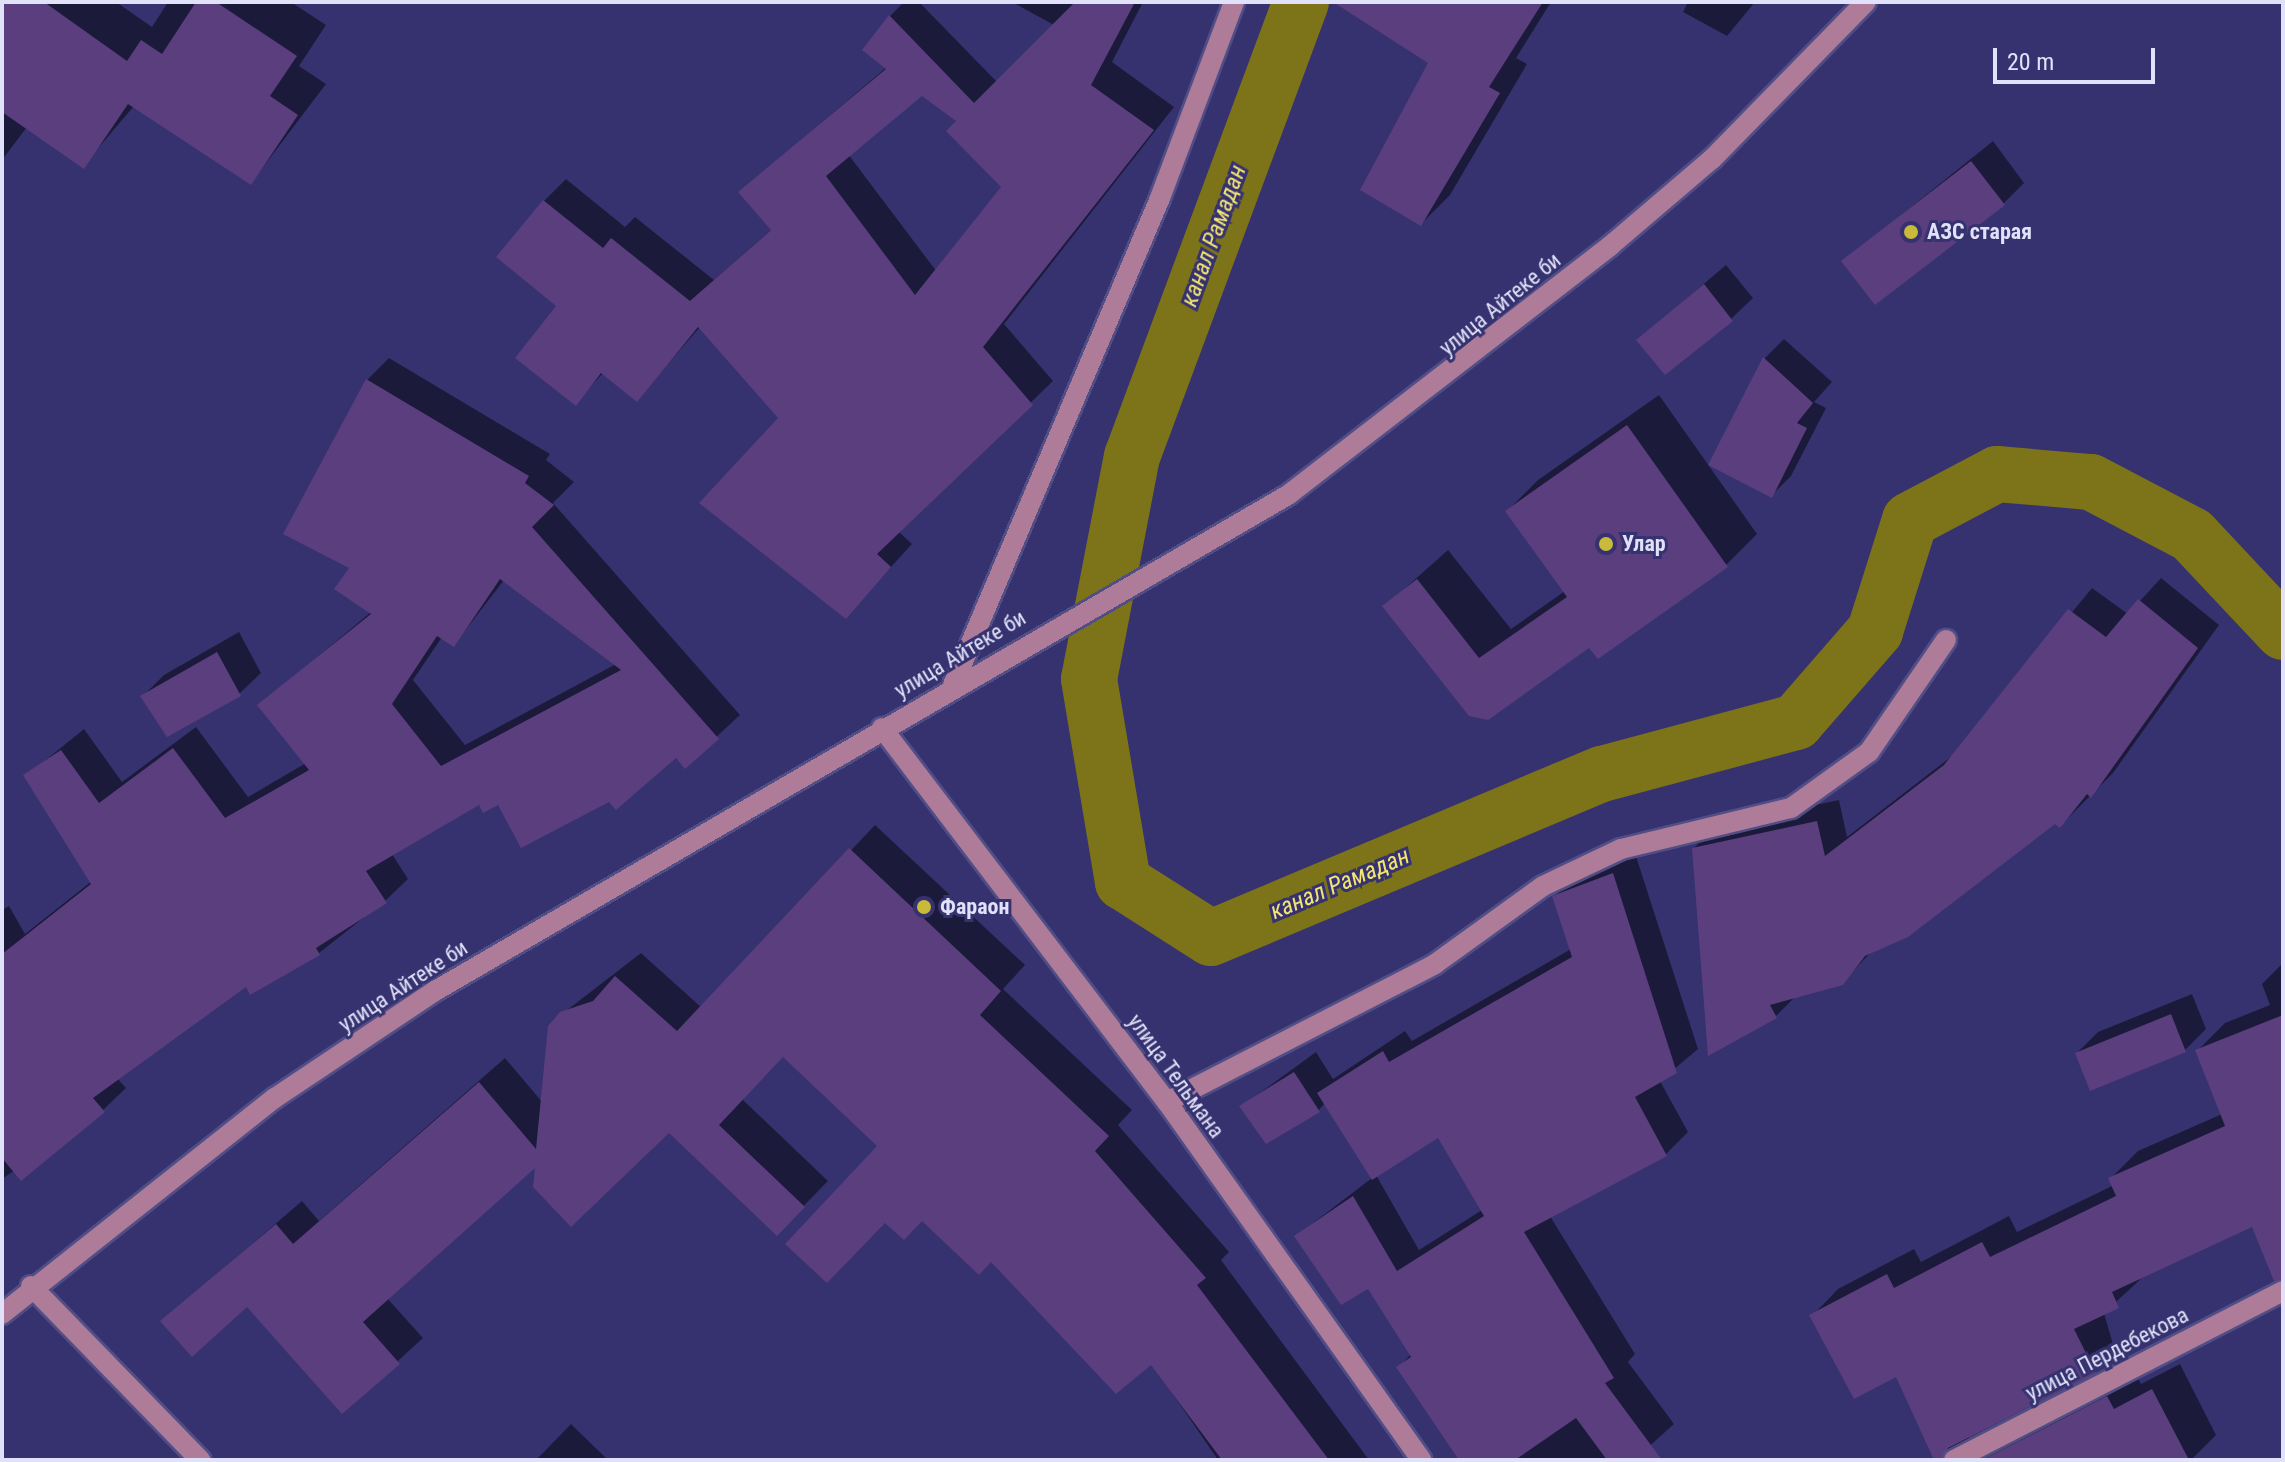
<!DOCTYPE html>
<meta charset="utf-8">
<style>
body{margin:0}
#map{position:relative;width:2285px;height:1462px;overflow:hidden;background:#363270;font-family:"Roboto Condensed",sans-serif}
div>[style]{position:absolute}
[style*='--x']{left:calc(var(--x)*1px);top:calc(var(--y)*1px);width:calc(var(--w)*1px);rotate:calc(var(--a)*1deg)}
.shadow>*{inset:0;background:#0007}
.canal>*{height:56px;margin:-28px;padding:0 28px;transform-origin:28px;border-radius:28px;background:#7d7319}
.building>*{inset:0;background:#5b3e7e}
.roads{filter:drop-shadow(2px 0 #514e86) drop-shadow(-2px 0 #514e86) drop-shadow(0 2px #514e86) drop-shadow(0 -2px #514e86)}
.minor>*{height:20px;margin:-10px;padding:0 10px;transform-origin:10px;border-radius:10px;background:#ae7b99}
.dots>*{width:22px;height:22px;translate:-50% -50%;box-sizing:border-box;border:4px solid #363270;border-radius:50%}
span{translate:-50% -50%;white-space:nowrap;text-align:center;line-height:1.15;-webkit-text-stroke:6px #363270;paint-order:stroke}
.poi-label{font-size:22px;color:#e1e2f9;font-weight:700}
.left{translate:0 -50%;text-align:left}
.street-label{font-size:22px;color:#e1e2f9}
.water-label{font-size:24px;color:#f2e572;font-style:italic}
.frame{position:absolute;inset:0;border:4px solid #e1e2f9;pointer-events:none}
.scale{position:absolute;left:1993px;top:48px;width:162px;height:36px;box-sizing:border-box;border:4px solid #e1e2f9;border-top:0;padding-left:10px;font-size:24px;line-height:28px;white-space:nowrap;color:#e1e2f9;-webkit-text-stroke:6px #363270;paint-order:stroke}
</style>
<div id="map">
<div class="shadow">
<i style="clip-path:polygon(13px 2px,116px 2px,152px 27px,168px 2px,291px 2px,326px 25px,299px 66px,326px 84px,251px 183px,134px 106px,83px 166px,27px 127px,2px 160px,2px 17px)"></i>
<i style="clip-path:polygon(evenodd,904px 2px,919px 2px,997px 82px,1054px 25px,1012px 2px,1143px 2px,1112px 62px,1174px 107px,1004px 324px,1053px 381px,898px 531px,912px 544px,846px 616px,781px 418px,700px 327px,637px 399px,604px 372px,575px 403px,544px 201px,566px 179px,625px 227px,635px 217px,714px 280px,772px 229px,740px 192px,887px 67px,890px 16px,904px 2px,922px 93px,959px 121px,1004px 187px,937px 272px,848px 154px,922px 93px)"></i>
<i style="clip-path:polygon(1349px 2px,1551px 2px,1516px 58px,1527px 64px,1450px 195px,1421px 224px,1430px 62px)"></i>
<i style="clip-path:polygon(1688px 2px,1755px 2px,1727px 36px,1683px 12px)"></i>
<i style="clip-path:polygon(1993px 141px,2024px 183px,2003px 204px,1844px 261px)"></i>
<i style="clip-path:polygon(1726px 265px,1753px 298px,1731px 319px,1638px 340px)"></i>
<i style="clip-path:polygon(1784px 339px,1832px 382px,1814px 402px,1826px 408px,1791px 476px,1772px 495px,1710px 464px,1765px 358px)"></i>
<i style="clip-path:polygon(evenodd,389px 358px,550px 454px,546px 460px,574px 482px,553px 503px,740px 715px,685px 766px,676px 755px,610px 799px,480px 803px,392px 854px,408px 879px,385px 901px,319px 953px,246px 984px,117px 1078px,126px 1088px,103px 1110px,2px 1179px,2px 910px,9px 906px,25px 934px,92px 881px,26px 776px,84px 729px,122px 782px,196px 727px,248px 797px,306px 763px,260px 705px,371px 612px,351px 567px,367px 380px,389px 358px,504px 580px,616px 664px,465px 745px,413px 680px,442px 637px,454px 645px,504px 580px)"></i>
<i style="clip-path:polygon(1659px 395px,1757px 534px,1726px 565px,1590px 645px,1488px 717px,1385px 606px,1448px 550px,1511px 629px,1565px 591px,1507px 511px,1538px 480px)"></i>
<i style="clip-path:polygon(2161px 578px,2219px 625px,2113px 773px,2060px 826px,2054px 821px,1872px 951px,1842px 983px,1797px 995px,1776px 1016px,1709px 1053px,1694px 848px,1716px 826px,1839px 800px,1847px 837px,1956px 753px,2092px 588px,2128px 614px)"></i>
<i style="clip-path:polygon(239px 632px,261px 673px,239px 694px,143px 696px,164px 675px)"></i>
<i style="clip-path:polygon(875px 825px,1025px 965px,1003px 989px,1132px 1110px,1118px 1125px,1229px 1252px,1221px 1260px,1369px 1460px,1218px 1460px,1151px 1362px,880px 1146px,784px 1055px,742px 1099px,828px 1181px,777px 1233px,669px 1130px,537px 1163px,387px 1298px,423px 1338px,342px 1412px,247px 1304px,162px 1321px,302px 1201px,319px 1221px,505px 1058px,543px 1103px,562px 1014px,641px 953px,702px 1008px)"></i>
<i style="clip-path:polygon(evenodd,1635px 853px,1698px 1049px,1660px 1081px,1688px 1132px,1666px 1154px,1550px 1216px,1635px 1354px,1628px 1362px,1674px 1424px,1634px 1460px,1461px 1460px,1399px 1367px,1411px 1354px,1369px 1286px,1296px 1236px,1372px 1178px,1325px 1103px,1318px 1111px,1242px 1106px,1316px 1052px,1333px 1079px,1405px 1031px,1412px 1041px,1571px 949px,1554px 897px,1576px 874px,1635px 853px,1439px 1135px,1482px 1210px,1419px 1250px,1376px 1175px,1439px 1135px)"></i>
<i style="clip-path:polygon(2283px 963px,2283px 1256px,2253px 1224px,2144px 1276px,2104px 1313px,2114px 1348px,2087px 1375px,1968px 1438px,1988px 1446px,2134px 1370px,2141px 1384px,2180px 1364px,2216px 1435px,2191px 1460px,1936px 1460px,1897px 1374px,1812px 1316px,1838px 1289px,1914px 1249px,1921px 1262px,2009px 1216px,2017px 1232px,2114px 1185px,2111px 1178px,2138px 1151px,2222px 1114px,2198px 1050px,2225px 1023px,2270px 1005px,2262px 984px)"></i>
<i style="clip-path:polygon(2192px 994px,2206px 1029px,2185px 1050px,2077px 1053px,2098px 1032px)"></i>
<i style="clip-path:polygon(571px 1424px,608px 1460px,536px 1460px)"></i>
</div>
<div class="canal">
<i style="--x:1301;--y:2;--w:484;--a:110.4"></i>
<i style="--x:1132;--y:456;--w:227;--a:100.9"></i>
<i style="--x:1089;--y:679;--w:206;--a:80.5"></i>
<i style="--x:1123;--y:882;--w:104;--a:32.5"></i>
<i style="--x:1211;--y:938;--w:424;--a:-22.8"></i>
<i style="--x:1602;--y:774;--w:201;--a:-15"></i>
<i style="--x:1796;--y:722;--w:121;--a:-49"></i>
<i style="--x:1875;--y:631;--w:116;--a:-72.5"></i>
<i style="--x:1910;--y:520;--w:98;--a:-27.9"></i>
<i style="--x:1997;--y:474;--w:94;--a:4.9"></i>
<i style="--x:2091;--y:482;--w:114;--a:27.7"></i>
<i style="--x:2192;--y:535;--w:133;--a:46.8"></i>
</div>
<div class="building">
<i style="clip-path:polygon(2px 2px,44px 2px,127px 61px,141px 40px,162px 54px,196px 2px,216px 2px,297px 56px,270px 96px,298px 115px,251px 185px,128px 104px,84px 169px,2px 112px)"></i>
<i style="clip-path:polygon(evenodd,1075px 2px,1135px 2px,1091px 85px,1154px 130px,983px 347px,1033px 405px,877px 554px,891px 567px,846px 619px,699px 503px,778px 418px,698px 327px,637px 402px,601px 373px,576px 406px,515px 358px,556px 306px,496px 257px,543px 200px,603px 248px,611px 238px,690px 301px,771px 230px,738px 192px,886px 69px,862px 50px,889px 15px,974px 103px,1075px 2px,922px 96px,956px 121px,946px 131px,1001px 187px,915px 295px,826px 176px,922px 96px)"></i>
<i style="clip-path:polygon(1333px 2px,1543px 2px,1489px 87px,1500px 93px,1421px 226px,1360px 190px,1428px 63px)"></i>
<i style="clip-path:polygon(1971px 161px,2005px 205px,1875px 305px,1841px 261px)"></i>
<i style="clip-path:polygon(1704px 284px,1733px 321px,1665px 375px,1636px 340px)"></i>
<i style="clip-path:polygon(1763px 357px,1813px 403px,1797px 423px,1807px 428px,1772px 498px,1708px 465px)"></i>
<i style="clip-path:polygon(evenodd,366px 379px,529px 476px,525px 483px,554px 505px,532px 527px,719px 739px,685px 769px,676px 758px,616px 810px,609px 802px,521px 848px,498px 805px,483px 813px,479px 805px,366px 871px,387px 903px,316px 948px,320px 955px,250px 995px,246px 987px,93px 1098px,105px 1112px,21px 1181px,2px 1158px,2px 954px,91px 884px,23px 775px,61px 750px,99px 803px,173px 748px,225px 818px,309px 770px,257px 705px,371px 614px,334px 589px,349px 568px,283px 534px,366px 379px,500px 579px,621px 670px,441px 766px,392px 704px,437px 636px,454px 647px,500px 579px)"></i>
<i style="clip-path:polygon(1627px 425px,1728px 567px,1598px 659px,1589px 648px,1488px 720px,1469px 716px,1382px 606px,1417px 579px,1479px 658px,1567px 597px,1505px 511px)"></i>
<i style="clip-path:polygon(2138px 599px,2198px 648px,2091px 798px,2087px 794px,2060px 828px,2055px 824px,1908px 937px,1865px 956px,1843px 985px,1770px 1005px,1777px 1018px,1708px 1056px,1692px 848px,1817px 821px,1825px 856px,1944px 765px,2068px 609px,2106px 637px)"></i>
<i style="clip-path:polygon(217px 652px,241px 696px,167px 737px,140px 696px)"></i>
<i style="clip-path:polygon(849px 848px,1001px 991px,980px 1015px,1109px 1136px,1095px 1151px,1206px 1278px,1197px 1285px,1329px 1460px,1222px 1460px,1151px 1365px,1116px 1394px,991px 1262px,979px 1275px,922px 1221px,904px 1240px,885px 1223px,827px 1283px,785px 1244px,877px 1146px,783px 1057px,719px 1125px,805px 1207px,777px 1236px,669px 1133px,571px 1227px,533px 1187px,535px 1168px,363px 1322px,400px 1364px,342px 1414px,247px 1307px,192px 1357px,160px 1321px,276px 1224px,293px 1244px,479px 1082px,536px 1149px,548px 1026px,560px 1012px,593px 1001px,615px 976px,677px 1031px)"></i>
<i style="clip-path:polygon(1613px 873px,1677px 1073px,1635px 1097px,1667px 1156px,1524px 1232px,1614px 1378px,1605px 1383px,1662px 1460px,1607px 1460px,1576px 1418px,1515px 1460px,1459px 1460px,1396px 1367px,1411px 1357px,1368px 1289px,1341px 1305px,1294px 1236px,1353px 1196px,1397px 1271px,1484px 1216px,1438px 1138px,1372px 1180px,1317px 1093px,1383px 1051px,1389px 1062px,1572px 957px,1552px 896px)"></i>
<i style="clip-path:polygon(2171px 1014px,2186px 1052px,2090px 1091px,2075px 1053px)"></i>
<i style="clip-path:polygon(2283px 1015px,2283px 1278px,2274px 1281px,2252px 1227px,2112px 1292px,2119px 1308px,2074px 1329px,2096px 1373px,1948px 1448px,1941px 1460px,1934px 1460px,1896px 1377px,1854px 1399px,1809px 1315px,1887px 1274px,1894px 1288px,1982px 1242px,1990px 1257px,2116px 1196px,2108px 1178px,2225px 1126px,2195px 1050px)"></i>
<i style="clip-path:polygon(1294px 1072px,1320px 1112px,1266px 1144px,1239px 1106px)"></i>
<i style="clip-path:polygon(2152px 1389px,2189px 1460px,1982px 1460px,2107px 1396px,2114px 1409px)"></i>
</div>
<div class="roads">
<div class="minor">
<i style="--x:953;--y:685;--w:529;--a:-66.97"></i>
<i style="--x:1160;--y:198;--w:210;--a:-69.3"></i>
<i style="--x:882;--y:728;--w:470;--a:52.7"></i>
<i style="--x:1167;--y:1102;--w:439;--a:54.6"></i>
<i style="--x:1167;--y:1102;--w:301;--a:-27.2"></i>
<i style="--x:1435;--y:964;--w:133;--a:-35.8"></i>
<i style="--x:1543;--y:886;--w:86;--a:-25.4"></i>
<i style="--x:1621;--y:849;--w:175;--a:-13.6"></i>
<i style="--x:1791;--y:808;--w:96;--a:-35.7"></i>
<i style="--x:1869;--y:752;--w:136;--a:-55.5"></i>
<i style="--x:31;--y:1286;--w:243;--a:45.8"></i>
<i style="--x:2;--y:1314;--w:348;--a:-38.4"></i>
<i style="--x:275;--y:1098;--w:192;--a:-33.8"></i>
<i style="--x:435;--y:991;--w:987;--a:-30.18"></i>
<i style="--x:1288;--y:495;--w:407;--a:-37.7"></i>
<i style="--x:1610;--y:246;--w:134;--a:-40.5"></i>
<i style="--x:1712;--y:159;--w:220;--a:-45.6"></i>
<i style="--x:1954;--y:1460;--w:370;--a:-27.2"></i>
</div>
</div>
<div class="dots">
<i style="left:1911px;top:232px;background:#c9ba3a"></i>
<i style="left:1606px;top:544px;background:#c9ba3a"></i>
<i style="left:924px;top:907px;background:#c9ba3a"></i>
</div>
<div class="poi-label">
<span class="left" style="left:1927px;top:232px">АЗС старая</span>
<span class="left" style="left:1622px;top:544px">Улар</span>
<span class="left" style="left:940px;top:907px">Фараон</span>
</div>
<div class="street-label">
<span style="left:1500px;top:304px;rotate:-39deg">улица Айтеке би</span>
<span style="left:960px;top:654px;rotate:-31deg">улица Айтеке би</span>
<span style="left:403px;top:986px;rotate:-33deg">улица Айтеке би</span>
<span style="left:1176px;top:1076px;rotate:54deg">улица Тельмана</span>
<span style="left:2107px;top:1354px;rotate:-27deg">улица Пердебекова</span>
</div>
<div class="water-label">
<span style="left:1214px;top:236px;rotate:-70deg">канал Рамадан</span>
<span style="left:1340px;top:884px;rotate:-23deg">канал Рамадан</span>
</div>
<div class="frame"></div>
<div class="scale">20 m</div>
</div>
